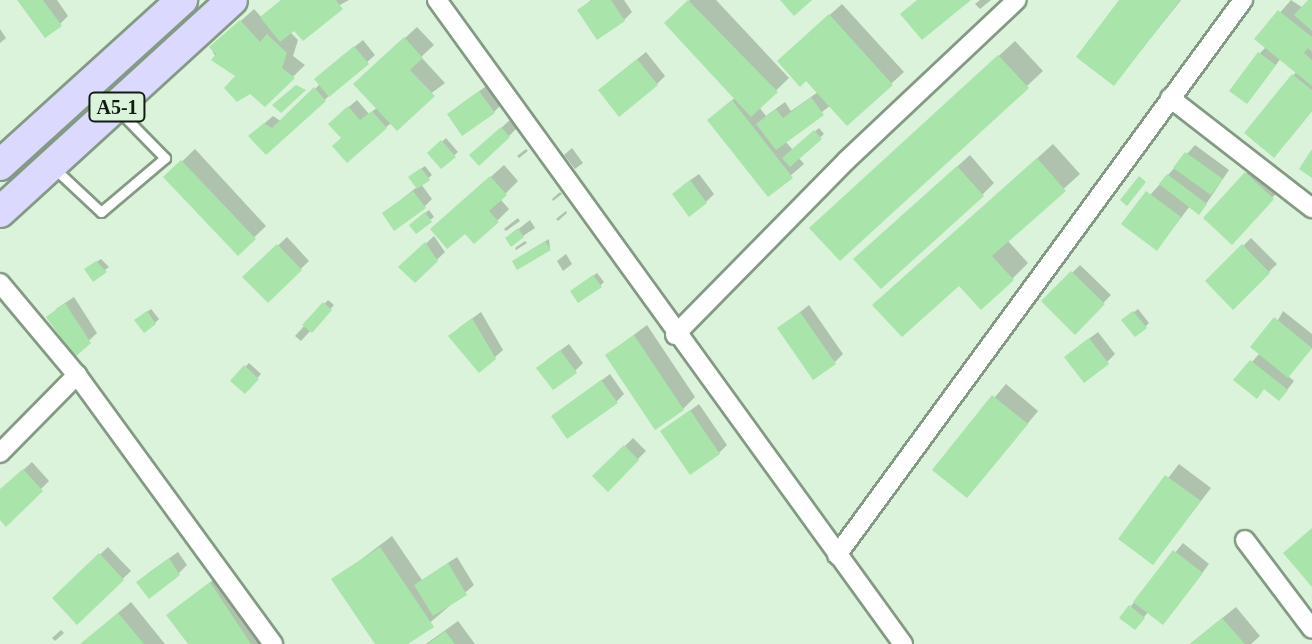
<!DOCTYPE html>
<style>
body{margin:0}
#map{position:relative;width:1312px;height:644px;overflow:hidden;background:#daf3da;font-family:Georgia,serif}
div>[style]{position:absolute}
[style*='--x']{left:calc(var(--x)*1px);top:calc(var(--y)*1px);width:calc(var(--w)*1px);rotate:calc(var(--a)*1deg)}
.shadow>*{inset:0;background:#0003}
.building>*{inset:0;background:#a9e4ab}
.roads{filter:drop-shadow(2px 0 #849a84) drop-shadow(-2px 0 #849a84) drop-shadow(0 2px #849a84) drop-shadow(0 -2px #849a84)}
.service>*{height:9px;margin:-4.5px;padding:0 4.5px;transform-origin:4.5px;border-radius:4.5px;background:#fff}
.minor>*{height:18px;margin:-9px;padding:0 9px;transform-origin:9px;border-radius:9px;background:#fff}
.trunk>*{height:30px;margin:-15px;padding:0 15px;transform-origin:15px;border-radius:15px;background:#dbdafe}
span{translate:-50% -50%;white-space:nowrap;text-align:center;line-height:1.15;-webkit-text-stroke:6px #daf3da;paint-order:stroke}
.shield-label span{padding:2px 6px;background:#daf3da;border:2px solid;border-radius:6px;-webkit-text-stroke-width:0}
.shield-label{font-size:20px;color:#121b12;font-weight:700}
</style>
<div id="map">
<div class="shadow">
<i style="clip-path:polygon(19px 0,57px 0,68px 16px,60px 24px)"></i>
<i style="clip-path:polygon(281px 0,349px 0,290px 32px,298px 40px,293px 56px,305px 65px,265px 104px,227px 64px,220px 66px,211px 48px,254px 9px,262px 18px)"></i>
<i style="clip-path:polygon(591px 0,624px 0,632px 12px,624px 20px,580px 10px)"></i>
<i style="clip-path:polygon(690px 0,716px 0,789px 78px,759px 107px,766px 116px,785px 102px,791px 111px,818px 92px,792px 49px,842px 4px,904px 72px,847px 124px,831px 105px,785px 141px,793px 150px,819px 128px,824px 134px,798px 157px,804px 164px,768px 195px,722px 108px,735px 98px,667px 23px)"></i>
<i style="clip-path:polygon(980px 0,991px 0,980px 9px,975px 4px)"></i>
<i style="clip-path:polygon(1121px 0,1181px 0,1114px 84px)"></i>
<i style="clip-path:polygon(1291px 0,1303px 8px,1312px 0,1312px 111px,1286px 143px,1246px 133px,1297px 71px,1281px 58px,1254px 94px,1260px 53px,1266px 47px,1257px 39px)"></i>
<i style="clip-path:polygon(417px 27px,434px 45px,421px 57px,445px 83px,386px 127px,343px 138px,338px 116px,357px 100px,369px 114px,378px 107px,368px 72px)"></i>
<i style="clip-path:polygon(0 29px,6px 38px,0 43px)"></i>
<i style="clip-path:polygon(363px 40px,375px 55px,266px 152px,259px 128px,273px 116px,282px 122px,320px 84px,324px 71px)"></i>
<i style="clip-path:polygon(1015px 41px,1043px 71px,1027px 86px,827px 213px)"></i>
<i style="clip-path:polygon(646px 52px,665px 76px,657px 84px,609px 82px)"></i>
<i style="clip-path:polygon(488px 85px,502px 104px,494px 112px,457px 107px)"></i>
<i style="clip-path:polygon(510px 120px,517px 128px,509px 136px,480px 147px)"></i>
<i style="clip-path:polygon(446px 138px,458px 152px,441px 166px,430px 153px)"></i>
<i style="clip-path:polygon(1053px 144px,1080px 174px,1007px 240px,1028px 263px,1012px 279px,890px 290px)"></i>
<i style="clip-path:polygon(1195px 145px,1229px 170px,1206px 204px,1190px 206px,1164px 240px,1124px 224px)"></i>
<i style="clip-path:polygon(572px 148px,583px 163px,575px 169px,564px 155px)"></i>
<i style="clip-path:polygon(195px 149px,266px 226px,238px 253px,166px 177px)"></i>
<i style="clip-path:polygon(526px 149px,528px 151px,519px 158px,517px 156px)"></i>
<i style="clip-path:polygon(970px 155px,994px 183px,982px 195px,868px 247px)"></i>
<i style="clip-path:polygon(504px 165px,518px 181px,500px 199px,509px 209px,497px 221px,445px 218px)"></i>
<i style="clip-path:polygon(425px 166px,432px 175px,421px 184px,432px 199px,424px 207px,384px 213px,417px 187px,414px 174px)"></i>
<i style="clip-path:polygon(1254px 166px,1280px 189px,1240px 234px,1246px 174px)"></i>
<i style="clip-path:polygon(699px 174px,714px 194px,706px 202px,682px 186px)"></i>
<i style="clip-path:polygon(560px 192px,562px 194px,553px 201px,552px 199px)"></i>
<i style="clip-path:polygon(429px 210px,434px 217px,416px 231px,415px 221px)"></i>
<i style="clip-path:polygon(566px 211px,567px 213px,558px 221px,556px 219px)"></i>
<i style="clip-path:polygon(518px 218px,520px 221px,506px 231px,504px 229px)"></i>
<i style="clip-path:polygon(530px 220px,535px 228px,511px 244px,511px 235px)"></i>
<i style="clip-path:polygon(434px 236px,445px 252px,415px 281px,401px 267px)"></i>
<i style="clip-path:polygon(287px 237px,309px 261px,268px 300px,245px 277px)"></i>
<i style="clip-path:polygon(1251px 238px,1277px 264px,1233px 307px,1208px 281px)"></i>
<i style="clip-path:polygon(549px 239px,550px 249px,518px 258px)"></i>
<i style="clip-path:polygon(525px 241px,527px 243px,516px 250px,515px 248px)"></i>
<i style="clip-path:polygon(566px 254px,572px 264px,563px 271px,557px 261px)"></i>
<i style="clip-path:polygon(101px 259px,109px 267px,93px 279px,90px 266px)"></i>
<i style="clip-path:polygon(1080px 265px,1111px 295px,1075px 332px,1044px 301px)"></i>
<i style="clip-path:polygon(597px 273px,604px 282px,600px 286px,576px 288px)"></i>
<i style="clip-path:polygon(74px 297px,97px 333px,75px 354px,56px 309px)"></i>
<i style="clip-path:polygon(328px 300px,334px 305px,301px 341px,295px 336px)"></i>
<i style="clip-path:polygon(809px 305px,843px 354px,835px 362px,780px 328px)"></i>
<i style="clip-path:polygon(151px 309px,159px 319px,155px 323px,140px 317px)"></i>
<i style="clip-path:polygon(1138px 309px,1149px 323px,1145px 327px,1124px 320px)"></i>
<i style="clip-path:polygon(1283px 311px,1312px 334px,1312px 348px,1288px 376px,1294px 381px,1287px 390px,1236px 380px,1260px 353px)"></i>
<i style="clip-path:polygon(481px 312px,503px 350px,494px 358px,459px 328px)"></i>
<i style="clip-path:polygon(647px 325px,695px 397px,683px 409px,607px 355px)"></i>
<i style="clip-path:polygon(1098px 332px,1115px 354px,1107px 362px,1074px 350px)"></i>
<i style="clip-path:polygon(569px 344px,583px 363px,575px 371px,547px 360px)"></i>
<i style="clip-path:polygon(249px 363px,261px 374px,245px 391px,233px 380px)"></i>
<i style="clip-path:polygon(610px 374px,624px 394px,616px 402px,554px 416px)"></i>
<i style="clip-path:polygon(1006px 384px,1038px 411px,979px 483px,934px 469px)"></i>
<i style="clip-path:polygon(699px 404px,727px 445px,719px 453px,662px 431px)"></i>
<i style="clip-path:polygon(633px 438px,646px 451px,608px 489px,595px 476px)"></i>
<i style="clip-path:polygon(32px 462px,49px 481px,6px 524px,0 517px,0 491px)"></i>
<i style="clip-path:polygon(1179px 464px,1211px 488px,1153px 563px,1121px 539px)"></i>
<i style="clip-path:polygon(392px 536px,422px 580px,457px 557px,474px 585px,405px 644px,377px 644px,334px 580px)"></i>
<i style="clip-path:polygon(1183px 543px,1209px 564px,1171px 614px,1149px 611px,1135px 628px,1122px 617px)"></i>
<i style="clip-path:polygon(108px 547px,131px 571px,77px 622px,54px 598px)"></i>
<i style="clip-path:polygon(178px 552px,187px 565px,179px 573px,147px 574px)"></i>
<i style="clip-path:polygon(223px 572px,269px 644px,190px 644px,169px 615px)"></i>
<i style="clip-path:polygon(131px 602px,165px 644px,81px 644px)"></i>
<i style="clip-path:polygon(1236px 607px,1260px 636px,1251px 644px,1190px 644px)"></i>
<i style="clip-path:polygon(458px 621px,475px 644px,426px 644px)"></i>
<i style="clip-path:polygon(61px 630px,64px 633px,55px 641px,52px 638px)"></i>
</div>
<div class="building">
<i style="clip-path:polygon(17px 0,43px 0,62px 26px,45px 38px)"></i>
<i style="clip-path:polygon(281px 0,336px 0,343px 9px,303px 41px,294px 31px,280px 42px,260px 17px)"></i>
<i style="clip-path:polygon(592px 0,611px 0,625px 21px,597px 40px,577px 10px)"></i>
<i style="clip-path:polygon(688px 0,778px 92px,751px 117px,664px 23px)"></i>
<i style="clip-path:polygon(780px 0,812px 0,794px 16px)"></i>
<i style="clip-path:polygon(917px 0,971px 0,922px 40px,900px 14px)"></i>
<i style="clip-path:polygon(1119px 0,1180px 0,1114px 86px,1076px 57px)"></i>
<i style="clip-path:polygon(1308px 0,1312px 0,1312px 31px,1294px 15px)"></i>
<i style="clip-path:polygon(1278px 10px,1312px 37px,1312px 52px,1308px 48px,1304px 53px,1312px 60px,1312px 86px,1254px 39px)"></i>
<i style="clip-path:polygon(829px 14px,893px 85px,847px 126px,806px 81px,800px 87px,777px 61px)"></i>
<i style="clip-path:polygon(240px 20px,260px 42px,267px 34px,287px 53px,282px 68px,295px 78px,265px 107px,250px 94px,237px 102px,224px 88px,235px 76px,211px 60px,216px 54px,209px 47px)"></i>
<i style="clip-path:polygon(404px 37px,423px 58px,410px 70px,435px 96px,397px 131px,353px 84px)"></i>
<i style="clip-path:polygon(354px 46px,369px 64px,329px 97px,314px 79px)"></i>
<i style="clip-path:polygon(1258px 52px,1276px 65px,1247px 104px,1229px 91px)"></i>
<i style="clip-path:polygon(998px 55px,1029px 88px,840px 261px,809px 228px)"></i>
<i style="clip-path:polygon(637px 59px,658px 85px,619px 117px,598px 90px)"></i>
<i style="clip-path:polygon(1292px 74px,1312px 90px,1312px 111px,1274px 158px,1244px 133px)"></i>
<i style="clip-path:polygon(296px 85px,306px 90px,281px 113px,272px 105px)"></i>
<i style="clip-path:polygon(314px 87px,326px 101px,266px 155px,248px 136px,264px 123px,272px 128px)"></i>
<i style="clip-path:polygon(479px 91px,495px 113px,462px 136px,447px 114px)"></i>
<i style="clip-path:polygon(811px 97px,824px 115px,776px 150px,756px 124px,776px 109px,783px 118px)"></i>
<i style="clip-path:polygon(732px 100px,793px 178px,768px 197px,707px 120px)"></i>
<i style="clip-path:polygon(348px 106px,360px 120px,372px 111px,387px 128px,347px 163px,332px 146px,341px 138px,328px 124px)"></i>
<i style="clip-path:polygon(501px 127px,510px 137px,479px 166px,469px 155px)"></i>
<i style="clip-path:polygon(814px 130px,822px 139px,790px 167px,782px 158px)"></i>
<i style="clip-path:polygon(441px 140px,456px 157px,441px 169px,427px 153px)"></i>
<i style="clip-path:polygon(1312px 149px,1312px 178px,1299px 169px)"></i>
<i style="clip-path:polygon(1185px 152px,1223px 179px,1211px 195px,1173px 168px)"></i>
<i style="clip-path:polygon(1037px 158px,1066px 191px,992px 256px,1014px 280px,981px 310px,959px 286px,902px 337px,872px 305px)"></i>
<i style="clip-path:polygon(181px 160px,256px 239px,238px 256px,163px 177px)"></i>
<i style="clip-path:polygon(957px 166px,984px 196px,881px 289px,853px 259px)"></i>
<i style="clip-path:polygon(421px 168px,430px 180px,417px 189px,408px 177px)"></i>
<i style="clip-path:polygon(1245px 172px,1274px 199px,1232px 245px,1203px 218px)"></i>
<i style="clip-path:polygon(1167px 174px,1207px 204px,1199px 215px,1159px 184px)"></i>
<i style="clip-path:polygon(490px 176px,507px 195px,489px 211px,499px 222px,474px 244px,465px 234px,447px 249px,430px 229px)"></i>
<i style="clip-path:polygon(1139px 176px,1146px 182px,1127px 206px,1120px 200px)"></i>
<i style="clip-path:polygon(690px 180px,707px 203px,689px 217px,672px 194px)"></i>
<i style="clip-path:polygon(413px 191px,426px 208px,394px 231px,382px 213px)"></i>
<i style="clip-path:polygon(1146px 191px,1181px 217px,1157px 251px,1121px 224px)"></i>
<i style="clip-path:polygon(425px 212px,432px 222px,416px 234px,409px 225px)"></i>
<i style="clip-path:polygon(518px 228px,524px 237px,511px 247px,505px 238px)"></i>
<i style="clip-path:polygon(545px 241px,551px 250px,517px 270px,512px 261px)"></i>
<i style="clip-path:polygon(425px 242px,438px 261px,415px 283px,398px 267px)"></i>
<i style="clip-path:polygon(277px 244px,302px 270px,268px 303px,242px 277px)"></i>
<i style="clip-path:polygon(1242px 244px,1270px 273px,1233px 310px,1205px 281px)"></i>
<i style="clip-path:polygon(96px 261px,107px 272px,93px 282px,84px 269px)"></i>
<i style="clip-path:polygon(1071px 271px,1105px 304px,1075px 335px,1041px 301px)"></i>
<i style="clip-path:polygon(593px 275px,602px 287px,578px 303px,570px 291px)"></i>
<i style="clip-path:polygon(323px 302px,332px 310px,312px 333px,302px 325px)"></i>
<i style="clip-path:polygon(65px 303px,91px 343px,75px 357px,46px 317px)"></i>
<i style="clip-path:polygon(147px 311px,156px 324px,144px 333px,134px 320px)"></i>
<i style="clip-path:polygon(1133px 311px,1147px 328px,1135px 337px,1121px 320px)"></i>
<i style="clip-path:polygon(800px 312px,836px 364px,813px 380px,777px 328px)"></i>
<i style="clip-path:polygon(1274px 317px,1312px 348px,1288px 378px,1250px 347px)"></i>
<i style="clip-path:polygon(472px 318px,496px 359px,479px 373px,448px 336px)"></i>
<i style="clip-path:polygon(634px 335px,684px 410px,655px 430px,605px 355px)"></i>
<i style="clip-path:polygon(1089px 338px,1109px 364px,1084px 383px,1064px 357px)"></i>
<i style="clip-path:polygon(560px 350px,577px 373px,553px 390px,536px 368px)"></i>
<i style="clip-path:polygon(1250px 360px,1288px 390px,1279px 401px,1264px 389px,1257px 399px,1233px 380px)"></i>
<i style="clip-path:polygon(244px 365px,259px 379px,245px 394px,230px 381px)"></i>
<i style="clip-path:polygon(601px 380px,618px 403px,567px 439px,551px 416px)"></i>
<i style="clip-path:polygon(992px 395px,1028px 424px,967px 498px,932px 470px)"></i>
<i style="clip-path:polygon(690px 410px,720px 454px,690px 475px,660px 431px)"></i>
<i style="clip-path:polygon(624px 445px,639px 460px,608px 492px,592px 476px)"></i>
<i style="clip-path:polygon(23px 469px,43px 491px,6px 527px,0 520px,0 489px)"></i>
<i style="clip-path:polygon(1165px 475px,1201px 501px,1153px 565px,1118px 539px)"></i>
<i style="clip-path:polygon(1312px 528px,1312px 587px,1283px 553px)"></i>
<i style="clip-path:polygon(380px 547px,434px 627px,408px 644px,375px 644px,331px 579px)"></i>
<i style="clip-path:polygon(1173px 550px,1203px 573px,1163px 625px,1133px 602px)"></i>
<i style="clip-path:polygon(99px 553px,124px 580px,77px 625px,52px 598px)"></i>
<i style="clip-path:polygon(169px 558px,180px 575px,149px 599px,136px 582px)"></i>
<i style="clip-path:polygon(448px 563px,467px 595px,433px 616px,414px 585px)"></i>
<i style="clip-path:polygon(210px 582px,251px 644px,188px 644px,166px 615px)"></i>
<i style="clip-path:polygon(1129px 605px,1145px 618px,1135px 630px,1119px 618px)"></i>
<i style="clip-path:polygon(118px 613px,144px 644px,80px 644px)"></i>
<i style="clip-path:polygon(1222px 618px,1245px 644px,1190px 644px)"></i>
<i style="clip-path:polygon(445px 631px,455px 644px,428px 644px)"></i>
</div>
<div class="roads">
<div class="service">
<i style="--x:55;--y:169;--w:63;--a:43.1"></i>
<i style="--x:101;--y:212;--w:84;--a:-40.2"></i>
<i style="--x:165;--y:158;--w:67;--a:-134.4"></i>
</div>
<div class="minor">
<i style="--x:437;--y:0;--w:795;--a:54.11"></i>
<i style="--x:1170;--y:98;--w:180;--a:37.8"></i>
<i style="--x:0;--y:283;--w:120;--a:50.1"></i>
<i style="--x:77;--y:375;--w:333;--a:53.9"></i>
<i style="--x:675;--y:335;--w:245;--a:-45.5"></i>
<i style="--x:847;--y:160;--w:233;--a:-43.3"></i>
<i style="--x:0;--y:453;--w:110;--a:-45.4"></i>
<i style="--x:1245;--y:540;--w:111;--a:53"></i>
<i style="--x:837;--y:555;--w:688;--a:-53.81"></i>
</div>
<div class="trunk">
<i style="--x:0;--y:165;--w:246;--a:-42.2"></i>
<i style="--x:0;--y:212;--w:314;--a:-42.4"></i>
</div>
</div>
<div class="shield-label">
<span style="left:117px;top:107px">A5-1</span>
</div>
</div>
